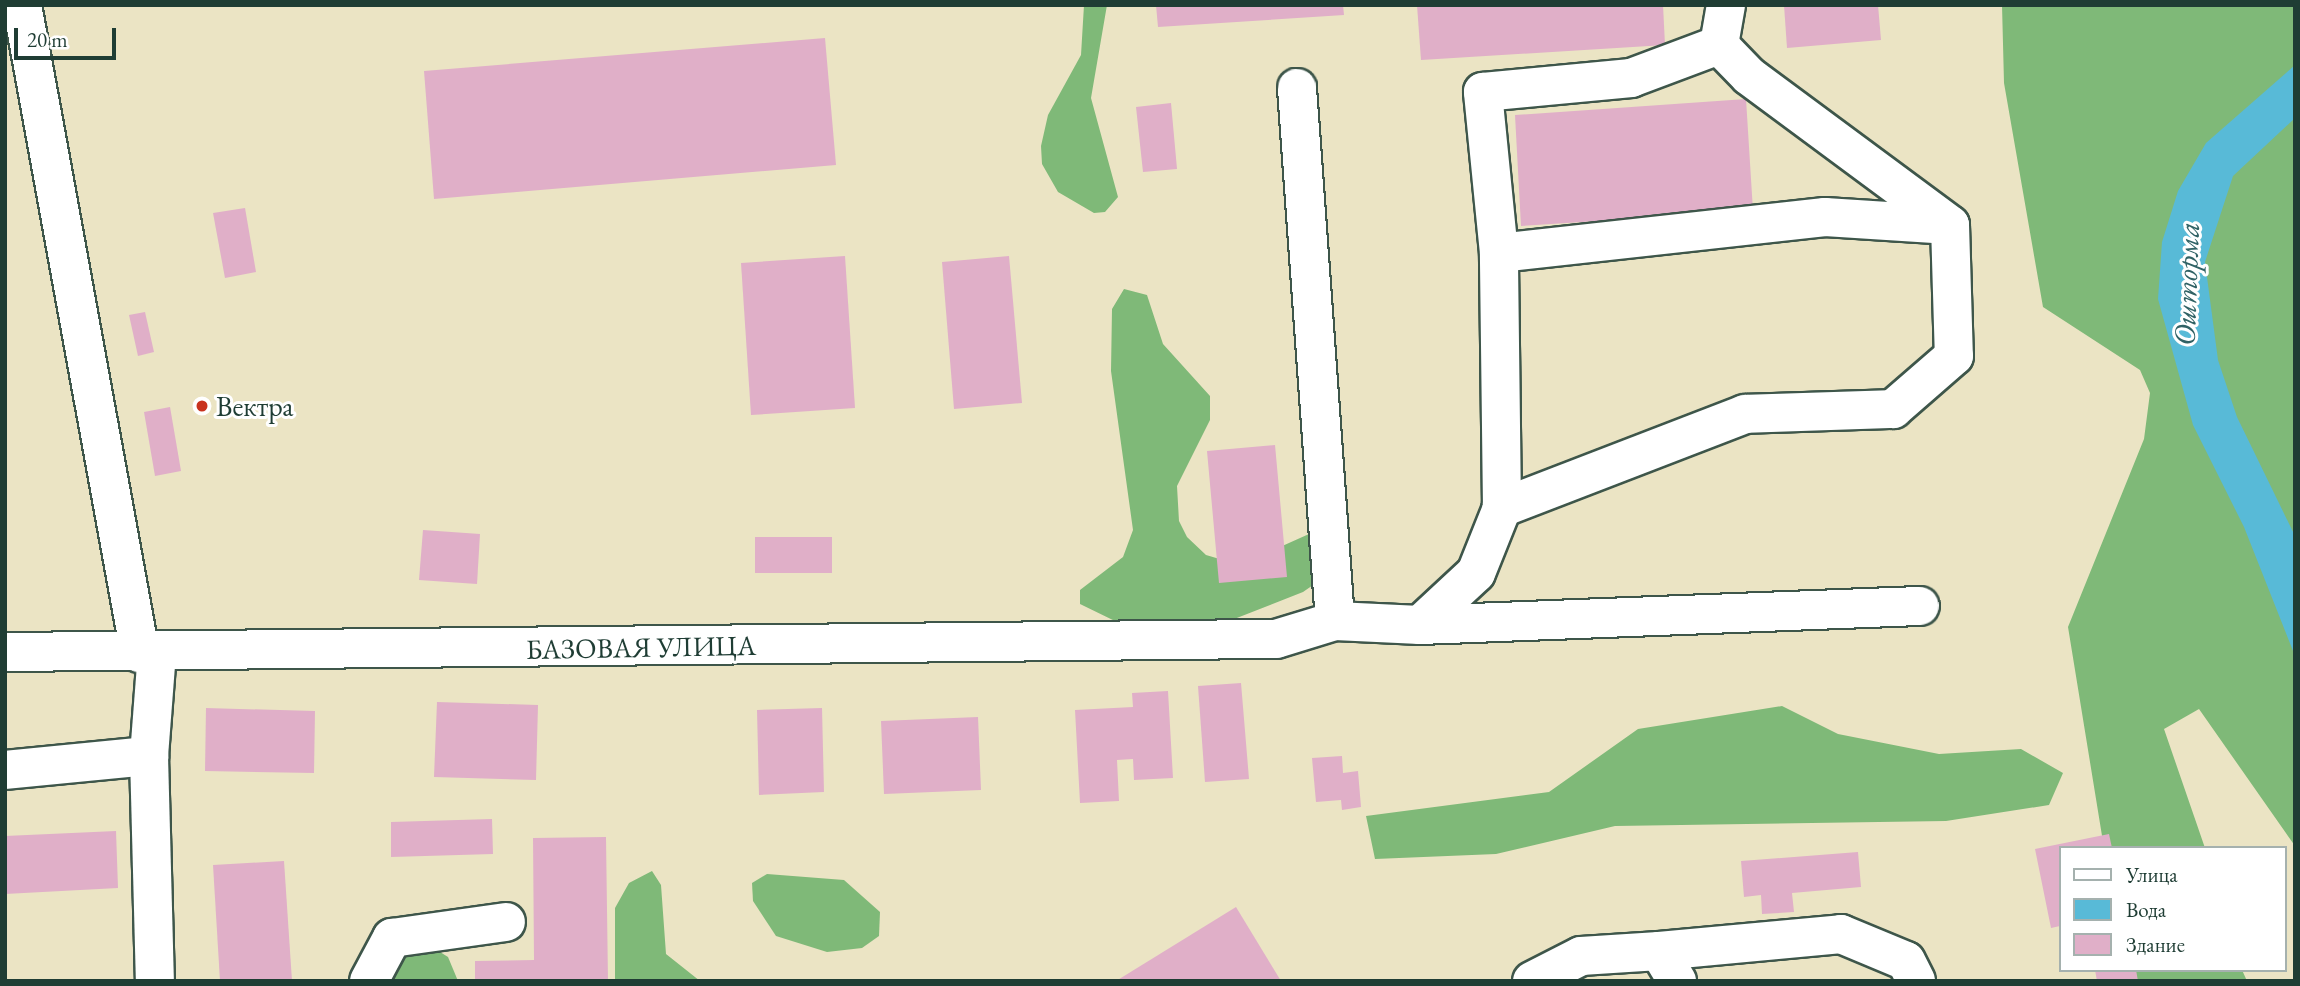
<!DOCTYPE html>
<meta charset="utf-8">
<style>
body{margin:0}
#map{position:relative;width:2300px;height:986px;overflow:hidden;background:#ebe4c4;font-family:"EB Garamond",serif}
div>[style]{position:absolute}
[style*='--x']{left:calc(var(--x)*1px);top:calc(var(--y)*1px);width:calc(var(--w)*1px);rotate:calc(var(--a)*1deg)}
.forest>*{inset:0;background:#7fb978}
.water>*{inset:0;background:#58bad7}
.building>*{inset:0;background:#e0afc8}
.roads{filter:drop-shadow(2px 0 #3e564a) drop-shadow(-2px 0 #3e564a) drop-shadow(0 2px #3e564a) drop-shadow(0 -2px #3e564a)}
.minor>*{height:38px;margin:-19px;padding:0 19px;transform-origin:19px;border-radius:19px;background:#fff}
.dots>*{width:19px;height:19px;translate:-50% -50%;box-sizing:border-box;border:4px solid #fff;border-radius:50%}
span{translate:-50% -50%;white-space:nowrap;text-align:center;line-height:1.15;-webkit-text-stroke:6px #fff;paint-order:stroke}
.poi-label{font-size:28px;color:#1f3d34}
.left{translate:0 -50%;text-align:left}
.street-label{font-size:28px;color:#1f3d34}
.water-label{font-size:30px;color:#306265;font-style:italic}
.frame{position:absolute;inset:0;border:7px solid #1f3d34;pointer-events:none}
.legend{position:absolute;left:2059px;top:846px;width:228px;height:126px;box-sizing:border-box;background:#fff;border:2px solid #a5b1ae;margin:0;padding:9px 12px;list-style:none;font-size:21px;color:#1f3d34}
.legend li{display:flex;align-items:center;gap:14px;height:35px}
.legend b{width:35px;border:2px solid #a5b1ae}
.scale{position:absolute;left:14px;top:28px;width:102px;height:32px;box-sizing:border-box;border:4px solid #1f3d34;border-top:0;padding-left:9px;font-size:21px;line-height:24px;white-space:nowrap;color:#1f3d34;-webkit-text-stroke:5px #fff;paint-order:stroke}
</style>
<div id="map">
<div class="forest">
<i style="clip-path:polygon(1084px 5px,1107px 5px,1091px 98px,1118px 197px,1105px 212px,1094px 213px,1058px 192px,1042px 164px,1041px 146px,1048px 115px,1081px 55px)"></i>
<i style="clip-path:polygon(2002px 5px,2295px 5px,2295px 846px,2199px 709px,2164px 729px,2205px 848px,2104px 848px,2068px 627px,2144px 439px,2150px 393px,2140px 370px,2043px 307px,2004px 83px)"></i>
<i style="clip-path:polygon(1124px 289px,1147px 295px,1163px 344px,1210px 396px,1210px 420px,1177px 486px,1179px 521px,1187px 537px,1206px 555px,1240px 565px,1309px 534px,1320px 549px,1316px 583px,1303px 592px,1224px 623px,1119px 623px,1080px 604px,1080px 590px,1123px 557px,1133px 530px,1111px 371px,1112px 309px)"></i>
<i style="clip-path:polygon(1782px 706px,1838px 734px,1939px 754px,2021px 749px,2063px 773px,2049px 805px,1946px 821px,1615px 826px,1496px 854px,1375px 859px,1366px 816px,1549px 792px,1638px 729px)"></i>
<i style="clip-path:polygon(652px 871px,661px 885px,666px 954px,700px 981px,615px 981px,615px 908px,629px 883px)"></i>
<i style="clip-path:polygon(767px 874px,844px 880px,880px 912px,879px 936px,862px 948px,827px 952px,776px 936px,753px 901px,752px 883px)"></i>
<i style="clip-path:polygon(429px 945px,448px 957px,458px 981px,385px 981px,408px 953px)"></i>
<i style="clip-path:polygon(2130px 970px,2242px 970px,2247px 981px,2132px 981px)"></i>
</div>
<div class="water">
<i style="clip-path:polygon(2295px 65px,2295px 118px,2233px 176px,2205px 262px,2218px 360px,2237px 417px,2295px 536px,2295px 656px,2244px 527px,2193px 425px,2158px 299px,2162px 242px,2178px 191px,2206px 143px)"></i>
</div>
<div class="building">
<i style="clip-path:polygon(1156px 5px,1343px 5px,1344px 15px,1158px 27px)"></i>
<i style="clip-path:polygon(1417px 5px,1663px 5px,1665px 45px,1421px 60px)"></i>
<i style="clip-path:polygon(1784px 5px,1878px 5px,1881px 40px,1787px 48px)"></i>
<i style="clip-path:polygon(825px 38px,836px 165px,434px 199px,424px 71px)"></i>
<i style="clip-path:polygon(1746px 99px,1753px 211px,1521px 226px,1515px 115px)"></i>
<i style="clip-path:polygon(1171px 103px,1177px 169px,1143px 172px,1136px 107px)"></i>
<i style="clip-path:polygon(245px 208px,256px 272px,225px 278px,213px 213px)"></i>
<i style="clip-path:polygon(845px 256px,855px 408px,751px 415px,741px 263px)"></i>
<i style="clip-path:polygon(1009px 256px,1022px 403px,954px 409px,942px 262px)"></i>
<i style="clip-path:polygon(145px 312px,154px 352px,138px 356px,129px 315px)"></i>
<i style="clip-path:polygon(170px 407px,181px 471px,155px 476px,144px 412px)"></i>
<i style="clip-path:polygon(1275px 445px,1287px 577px,1219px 583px,1207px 451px)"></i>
<i style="clip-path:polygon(423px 530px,480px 534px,477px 584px,419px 580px)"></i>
<i style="clip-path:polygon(755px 537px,832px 537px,832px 573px,755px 573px)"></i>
<i style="clip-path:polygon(1241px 683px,1249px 779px,1205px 782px,1198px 686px)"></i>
<i style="clip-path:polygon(1168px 691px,1173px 778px,1134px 780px,1133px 759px,1117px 760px,1119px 801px,1080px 803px,1075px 710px,1133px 707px,1132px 693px)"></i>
<i style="clip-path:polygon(437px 702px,538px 705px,536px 780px,434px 777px)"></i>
<i style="clip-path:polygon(206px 708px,315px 711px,314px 773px,205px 771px)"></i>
<i style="clip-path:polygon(822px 708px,824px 792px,759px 795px,757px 710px)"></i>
<i style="clip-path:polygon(978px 717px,981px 790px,884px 794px,881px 721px)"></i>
<i style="clip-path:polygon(1342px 756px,1343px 773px,1358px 771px,1361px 807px,1342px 810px,1341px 800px,1316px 802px,1312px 758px)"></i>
<i style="clip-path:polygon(492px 819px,493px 854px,391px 857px,391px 822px)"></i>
<i style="clip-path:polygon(116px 831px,118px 888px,5px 894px,5px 836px)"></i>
<i style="clip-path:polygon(2109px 834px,2112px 848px,2060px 848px,2060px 926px,2051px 928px,2035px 849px)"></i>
<i style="clip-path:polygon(606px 837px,608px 981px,475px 981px,475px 961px,534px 960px,533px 838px)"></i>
<i style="clip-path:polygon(1858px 852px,1861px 887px,1792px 893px,1794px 912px,1762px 914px,1761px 895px,1744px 897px,1741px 861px)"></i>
<i style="clip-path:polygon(284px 861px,292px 981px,220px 981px,213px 865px)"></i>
<i style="clip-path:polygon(1236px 907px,1281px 981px,1116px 981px)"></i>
<i style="clip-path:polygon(2095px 970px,2136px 970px,2138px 981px,2097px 981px)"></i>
</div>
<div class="roads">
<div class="minor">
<i style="--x:22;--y:5;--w:659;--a:79.68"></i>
<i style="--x:1719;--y:45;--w:43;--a:45.9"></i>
<i style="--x:1749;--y:76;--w:250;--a:36.5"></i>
<i style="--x:1297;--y:88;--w:534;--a:85.92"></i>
<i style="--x:1499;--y:253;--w:328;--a:-6.3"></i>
<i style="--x:1825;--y:217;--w:125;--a:3.7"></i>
<i style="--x:1950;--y:225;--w:131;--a:88.3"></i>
<i style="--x:1954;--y:356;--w:81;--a:139"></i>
<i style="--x:1893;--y:409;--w:148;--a:178.1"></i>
<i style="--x:1745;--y:414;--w:261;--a:158.9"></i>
<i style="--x:1420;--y:625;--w:500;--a:-2.18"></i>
<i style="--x:5;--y:652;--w:1271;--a:-0.59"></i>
<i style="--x:1276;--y:639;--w:62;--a:-17"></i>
<i style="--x:1335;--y:621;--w:85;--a:2.7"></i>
<i style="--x:1420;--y:625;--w:76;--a:-42.9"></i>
<i style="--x:1476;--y:573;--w:70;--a:-68.2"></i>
<i style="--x:1502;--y:508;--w:255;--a:-90.7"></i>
<i style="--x:1499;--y:253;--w:162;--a:-95.7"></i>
<i style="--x:1483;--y:92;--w:149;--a:-5.4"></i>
<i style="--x:1631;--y:78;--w:94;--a:-20.6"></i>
<i style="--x:1719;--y:45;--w:41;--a:-80.1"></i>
<i style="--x:149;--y:756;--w:103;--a:-85.6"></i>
<i style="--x:5;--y:770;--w:145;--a:-5.6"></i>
<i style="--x:149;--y:756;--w:225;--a:88.5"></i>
<i style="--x:1659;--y:951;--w:183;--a:-5.3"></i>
<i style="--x:1841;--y:934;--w:70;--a:22.6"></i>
<i style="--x:1906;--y:961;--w:22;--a:63"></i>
<i style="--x:369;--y:981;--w:49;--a:-61.9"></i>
<i style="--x:392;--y:938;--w:115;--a:-8"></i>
<i style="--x:1532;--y:981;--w:55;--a:-27"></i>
<i style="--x:1581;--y:956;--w:78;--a:-3.7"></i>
<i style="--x:1659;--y:951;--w:35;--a:59"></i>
</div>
</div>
<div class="dots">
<i style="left:202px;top:406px;background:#c8321e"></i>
</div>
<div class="poi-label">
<span class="left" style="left:216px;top:406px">Вектра</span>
</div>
<div class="street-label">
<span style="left:641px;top:647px;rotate:-1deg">БАЗОВАЯ УЛИЦА</span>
</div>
<div class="water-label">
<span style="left:2187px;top:284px;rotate:-88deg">Ошторма</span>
</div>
<div class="frame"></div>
<ul class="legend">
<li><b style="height:9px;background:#fff"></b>Улица</li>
<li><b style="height:19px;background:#58bad7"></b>Вода</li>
<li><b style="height:19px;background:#e0afc8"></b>Здание</li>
</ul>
<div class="scale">20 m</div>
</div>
